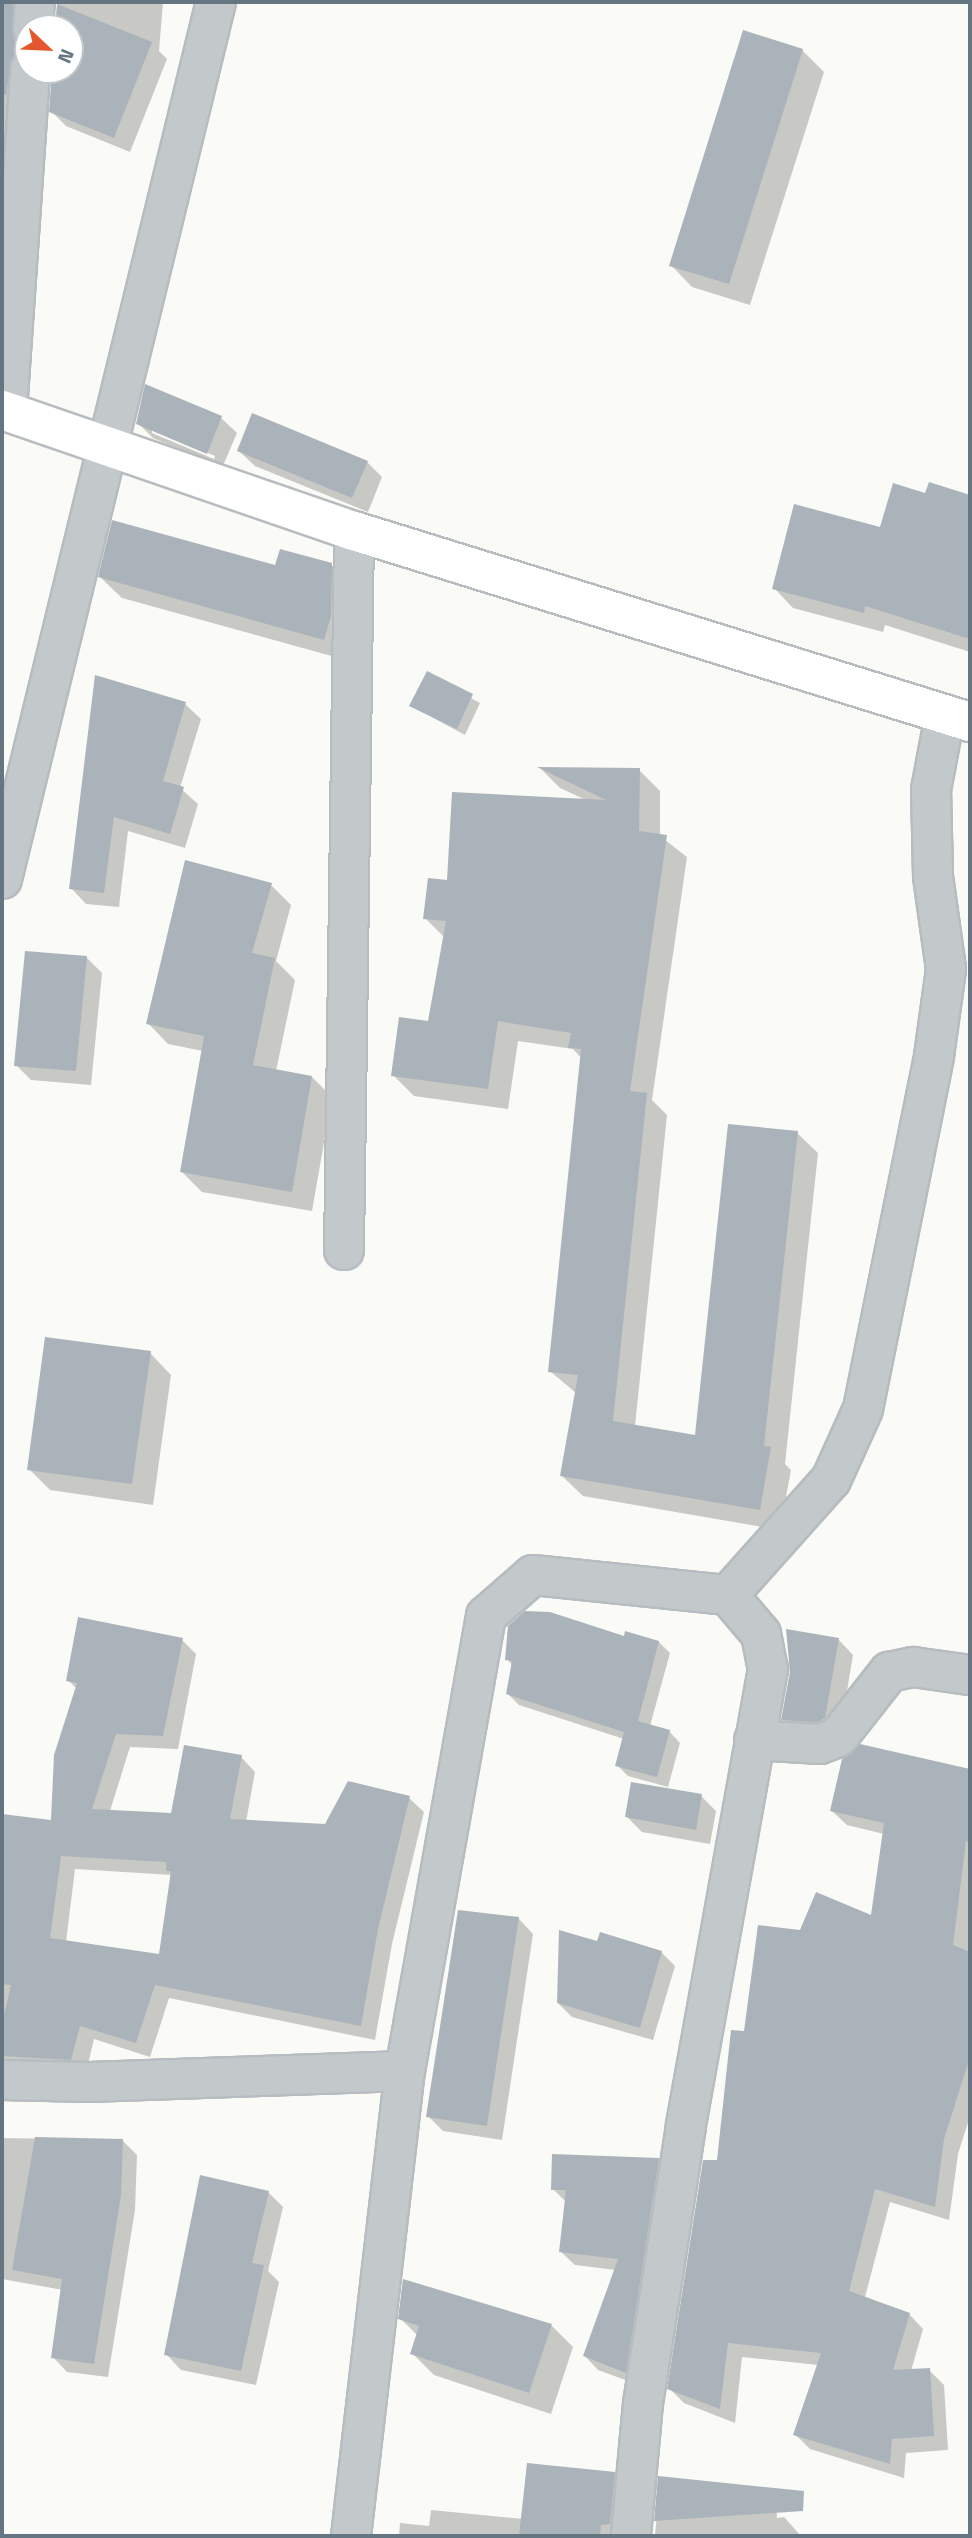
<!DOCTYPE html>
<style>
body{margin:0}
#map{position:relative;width:972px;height:2538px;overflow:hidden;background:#fafaf7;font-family:"Titillium Web",sans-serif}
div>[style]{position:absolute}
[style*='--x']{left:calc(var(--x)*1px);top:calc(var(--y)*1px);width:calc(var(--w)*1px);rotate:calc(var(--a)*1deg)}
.shadow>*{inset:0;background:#0003}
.building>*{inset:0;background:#aab3b9}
.roads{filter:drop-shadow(2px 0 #b6bcc0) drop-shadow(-2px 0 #b6bcc0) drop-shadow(0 2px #b6bcc0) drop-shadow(0 -2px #b6bcc0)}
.minor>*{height:38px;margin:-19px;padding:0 19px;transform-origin:19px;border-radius:19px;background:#c3c8cb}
.tertiary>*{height:38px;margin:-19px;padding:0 19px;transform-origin:19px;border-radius:19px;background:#c3c8cb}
.secondary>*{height:38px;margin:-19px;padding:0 19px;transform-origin:19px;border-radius:19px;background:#fff}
span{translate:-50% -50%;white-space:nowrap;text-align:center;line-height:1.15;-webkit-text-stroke:7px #fff;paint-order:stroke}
.frame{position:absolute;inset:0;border:4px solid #657682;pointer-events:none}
.north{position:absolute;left:14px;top:14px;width:70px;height:70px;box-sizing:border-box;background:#fff;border:2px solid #c1c8cd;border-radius:50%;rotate:113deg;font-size:19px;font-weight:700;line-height:28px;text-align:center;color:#657682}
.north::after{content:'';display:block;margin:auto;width:24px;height:32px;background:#e3562e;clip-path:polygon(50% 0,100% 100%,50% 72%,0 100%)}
</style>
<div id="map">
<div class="shadow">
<i style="clip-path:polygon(2px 2px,36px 2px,25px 42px,28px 70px,6px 162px,2px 161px)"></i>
<i style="clip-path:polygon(163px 2px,159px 51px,167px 59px,130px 152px,66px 126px,51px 111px,51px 70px,70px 70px,70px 28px,57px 28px,58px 2px)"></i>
<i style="clip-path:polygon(802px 50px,824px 72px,750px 305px,692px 287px,671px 265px)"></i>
<i style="clip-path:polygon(evenodd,147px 386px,221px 418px,237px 433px,222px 468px,153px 438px,138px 423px,147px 386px,152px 429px,215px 456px,214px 459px,152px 433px,152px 429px)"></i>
<i style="clip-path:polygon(239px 451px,367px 462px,382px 477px,368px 512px,255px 466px)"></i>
<i style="clip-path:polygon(930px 485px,970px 497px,970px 652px,885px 625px,883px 632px,793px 608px,774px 588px,881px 529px,926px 496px)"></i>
<i style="clip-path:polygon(331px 565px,352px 586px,346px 660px,122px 598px,100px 577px)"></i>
<i style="clip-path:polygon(427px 674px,480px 703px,465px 735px,411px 706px)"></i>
<i style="clip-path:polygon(97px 678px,185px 704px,201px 719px,180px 788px,198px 804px,185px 848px,128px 831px,119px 907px,86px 904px,71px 888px)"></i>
<i style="clip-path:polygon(541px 769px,639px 770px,660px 791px,660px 836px,687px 857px,652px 1100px,667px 1115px,635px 1426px,697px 1437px,797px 1133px,818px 1153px,785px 1464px,791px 1470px,780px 1530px,583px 1496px,562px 1476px,576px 1393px,550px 1371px,582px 1059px,573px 1049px,518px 1041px,508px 1109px,414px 1096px,393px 1075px,430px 1023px,445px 938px,425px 918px,449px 882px,588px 801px,560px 788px)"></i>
<i style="clip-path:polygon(271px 885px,291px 905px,276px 961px,295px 980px,276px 1071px,312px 1077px,332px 1097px,312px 1211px,202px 1192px,182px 1172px,203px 1051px,168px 1044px,148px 1023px)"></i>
<i style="clip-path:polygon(86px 957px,102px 973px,91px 1085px,31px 1080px,16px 1065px)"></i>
<i style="clip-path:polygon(150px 1353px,171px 1375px,153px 1505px,50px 1490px,29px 1469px)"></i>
<i style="clip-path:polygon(625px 1638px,659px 1642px,670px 1653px,650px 1726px,669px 1731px,680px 1743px,668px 1787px,628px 1776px,617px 1765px,624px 1739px,519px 1705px,508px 1694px,513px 1666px,507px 1659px)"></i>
<i style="clip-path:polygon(838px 1639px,853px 1655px,840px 1733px,798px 1734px,783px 1719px)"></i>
<i style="clip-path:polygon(evenodd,182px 1640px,196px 1654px,178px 1749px,130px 1747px,110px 1811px,173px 1815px,241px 1757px,255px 1772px,246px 1822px,326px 1826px,409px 1798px,424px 1812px,392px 1944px,375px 2040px,169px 1998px,150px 2057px,94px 2039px,86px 2073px,2px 2066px,2px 1819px,52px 1821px,77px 1689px,68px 1680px,182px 1640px,75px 1869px,172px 1875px,160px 1956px,66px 1942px,75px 1869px)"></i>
<i style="clip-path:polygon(860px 1746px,970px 1770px,970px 2116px,958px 2154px,949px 2220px,890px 2202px,865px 2297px,909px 2314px,923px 2329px,911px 2371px,929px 2370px,944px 2385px,948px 2450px,906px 2453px,904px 2478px,810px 2449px,795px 2434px,818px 2365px,742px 2357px,735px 2423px,684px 2403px,669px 2388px,745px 2033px,801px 1932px,873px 1918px,884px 1834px,847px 1825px,832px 1811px)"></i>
<i style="clip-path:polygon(701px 1796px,716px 1811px,710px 1844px,642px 1832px,627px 1817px)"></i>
<i style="clip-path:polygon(518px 1918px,533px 1934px,502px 2140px,443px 2131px,428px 2116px)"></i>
<i style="clip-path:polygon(599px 1943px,661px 1952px,675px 1966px,653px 2040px,572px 2017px,558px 2003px)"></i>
<i style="clip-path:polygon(2px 2138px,122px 2140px,137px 2155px,135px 2210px,108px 2377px,67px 2372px,53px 2357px,63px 2290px,2px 2279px)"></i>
<i style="clip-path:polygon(658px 2160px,672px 2173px,639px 2385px,598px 2370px,585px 2356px,616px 2270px,575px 2265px,561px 2252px,566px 2202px,553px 2189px)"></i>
<i style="clip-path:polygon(268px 2192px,283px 2207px,268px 2271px,279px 2282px,256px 2385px,181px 2370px,166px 2354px)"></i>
<i style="clip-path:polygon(404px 2281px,552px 2326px,573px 2347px,551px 2414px,434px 2375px,412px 2353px,418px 2336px,400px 2318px)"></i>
<i style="clip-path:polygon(614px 2474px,630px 2490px,628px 2536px,399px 2536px,400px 2523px,429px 2526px,431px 2510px,523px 2519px)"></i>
<i style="clip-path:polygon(660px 2478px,776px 2505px,777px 2518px,784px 2517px,801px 2536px,655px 2536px)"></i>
</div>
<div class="building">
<i style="clip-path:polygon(2px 2px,13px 2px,13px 37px,28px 49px,12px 58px,6px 95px,2px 93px)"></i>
<i style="clip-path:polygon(57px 4px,152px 42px,114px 138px,49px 112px,52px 70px,70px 70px,70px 28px,55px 28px)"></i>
<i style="clip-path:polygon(743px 30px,803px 49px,729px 284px,669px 266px)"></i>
<i style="clip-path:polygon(145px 384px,222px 416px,207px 454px,136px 424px)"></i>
<i style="clip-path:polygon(252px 413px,368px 461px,352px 498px,237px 451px)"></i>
<i style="clip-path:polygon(929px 482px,970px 495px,970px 639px,865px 606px,864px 613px,772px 589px,794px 504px,880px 527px,893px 483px,925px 493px)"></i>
<i style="clip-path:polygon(112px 520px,275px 565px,280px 549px,332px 563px,331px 616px,324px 640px,98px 577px)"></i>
<i style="clip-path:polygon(427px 671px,473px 694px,457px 729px,409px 706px)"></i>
<i style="clip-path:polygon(95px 675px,186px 702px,163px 781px,184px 787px,170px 834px,114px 817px,104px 893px,69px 889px)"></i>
<i style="clip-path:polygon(537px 767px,640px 768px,639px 831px,667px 835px,630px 1091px,647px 1093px,613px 1421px,695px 1435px,728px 1124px,798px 1131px,764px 1446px,771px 1447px,760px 1510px,560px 1476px,578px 1375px,548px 1372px,581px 1049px,568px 1048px,571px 1033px,498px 1021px,488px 1089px,391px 1076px,399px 1017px,428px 1021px,446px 921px,423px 919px,428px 878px,447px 880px,452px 792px,606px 800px)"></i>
<i style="clip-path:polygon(185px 860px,272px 883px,252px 953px,275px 958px,253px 1065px,312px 1076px,292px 1192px,180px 1172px,204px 1036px,146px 1024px)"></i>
<i style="clip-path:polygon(25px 951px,87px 956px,76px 1071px,14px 1066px)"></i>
<i style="clip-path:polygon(45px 1337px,151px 1351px,132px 1484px,27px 1470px)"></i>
<i style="clip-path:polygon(525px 1611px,550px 1612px,624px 1636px,625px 1631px,659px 1641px,638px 1721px,670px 1730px,657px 1777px,615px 1766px,624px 1732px,506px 1694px,512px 1661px,505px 1660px,508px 1626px)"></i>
<i style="clip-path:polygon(evenodd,78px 1617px,183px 1638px,163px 1736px,116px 1734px,92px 1809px,171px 1813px,184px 1745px,242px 1755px,230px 1819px,325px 1824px,348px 1781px,410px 1796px,378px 1929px,361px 2026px,155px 1985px,136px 2043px,80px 2026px,71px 2060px,2px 2056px,2px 2024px,11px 1985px,2px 1984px,2px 1814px,51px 1820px,54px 1755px,77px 1683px,66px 1681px,78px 1617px,61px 1856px,166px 1862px,166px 1871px,171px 1871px,159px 1954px,50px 1938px,61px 1856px)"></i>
<i style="clip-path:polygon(786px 1629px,839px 1638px,825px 1718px,817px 1722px,781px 1720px,790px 1672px)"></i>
<i style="clip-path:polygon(860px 1744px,970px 1769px,970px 1842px,966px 1841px,953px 1945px,970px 1952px,970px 2057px,944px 2139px,935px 2207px,875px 2189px,849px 2291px,910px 2313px,893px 2370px,930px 2368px,934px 2436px,892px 2439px,890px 2464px,793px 2435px,821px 2353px,728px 2343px,720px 2409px,667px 2389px,703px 2160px,717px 2160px,731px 2030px,744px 2031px,758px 1925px,800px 1930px,816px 1892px,871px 1915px,884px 1823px,830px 1811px,842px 1759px)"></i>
<i style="clip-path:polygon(631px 1782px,702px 1794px,696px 1830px,625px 1817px)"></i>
<i style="clip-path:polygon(458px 1910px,519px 1917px,487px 2126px,426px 2117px)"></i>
<i style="clip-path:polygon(559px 1930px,597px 1941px,600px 1932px,662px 1951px,640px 2028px,557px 2003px)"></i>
<i style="clip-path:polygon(35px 2137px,123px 2139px,121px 2195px,94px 2364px,51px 2358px,62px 2279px,12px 2270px)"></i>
<i style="clip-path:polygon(552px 2154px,659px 2158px,626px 2373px,583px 2356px,618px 2259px,559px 2252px,566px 2190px,551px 2190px)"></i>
<i style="clip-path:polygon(200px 2175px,269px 2191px,252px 2263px,264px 2265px,241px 2371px,164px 2355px)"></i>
<i style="clip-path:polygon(403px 2279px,552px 2324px,529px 2393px,410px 2354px,419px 2326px,398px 2319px)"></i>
<i style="clip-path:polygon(527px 2463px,615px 2472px,610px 2524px,601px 2525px,600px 2536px,519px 2536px)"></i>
<i style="clip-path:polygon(658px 2476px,804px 2491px,803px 2511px,654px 2521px)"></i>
</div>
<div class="roads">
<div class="minor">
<i style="--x:33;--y:28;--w:26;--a:-86"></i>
<i style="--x:7;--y:411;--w:342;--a:-86.1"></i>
<i style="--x:344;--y:1250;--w:719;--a:-89.2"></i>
<i style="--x:728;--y:1595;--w:154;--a:-48.2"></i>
<i style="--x:831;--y:1480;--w:78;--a:-65.7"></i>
<i style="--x:863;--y:1409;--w:360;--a:-78.6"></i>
<i style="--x:934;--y:1056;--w:88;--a:-82.1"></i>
<i style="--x:946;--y:969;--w:94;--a:-98"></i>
<i style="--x:933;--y:876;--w:86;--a:-91.3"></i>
<i style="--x:931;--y:790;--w:76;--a:-79.4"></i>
<i style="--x:754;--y:1740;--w:66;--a:3.5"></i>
<i style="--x:820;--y:1744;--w:19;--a:-21"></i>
<i style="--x:838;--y:1737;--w:83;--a:-51.9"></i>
<i style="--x:889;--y:1672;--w:25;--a:-12"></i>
<i style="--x:913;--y:1667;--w:58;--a:8"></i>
<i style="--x:2;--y:2080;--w:87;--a:1.3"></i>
<i style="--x:89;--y:2082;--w:316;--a:-2"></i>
<i style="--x:351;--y:2536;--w:468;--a:-83.4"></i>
<i style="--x:405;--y:2071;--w:462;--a:-79.9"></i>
<i style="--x:486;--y:1616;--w:62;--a:-41.1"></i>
<i style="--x:533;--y:1575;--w:196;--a:5.9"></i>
<i style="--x:728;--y:1595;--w:51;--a:49.8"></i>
<i style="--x:761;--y:1634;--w:36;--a:79"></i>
<i style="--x:768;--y:1669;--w:464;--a:100.2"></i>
<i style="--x:686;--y:2126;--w:280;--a:98.8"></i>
<i style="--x:643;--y:2403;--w:134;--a:95.2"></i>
</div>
<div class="tertiary">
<i style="--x:2;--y:879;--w:903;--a:-76.29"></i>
</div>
<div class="secondary">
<i style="--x:2;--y:410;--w:372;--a:19"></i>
<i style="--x:354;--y:531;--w:645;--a:17.23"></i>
</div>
</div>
<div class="frame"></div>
<div class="north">N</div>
</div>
